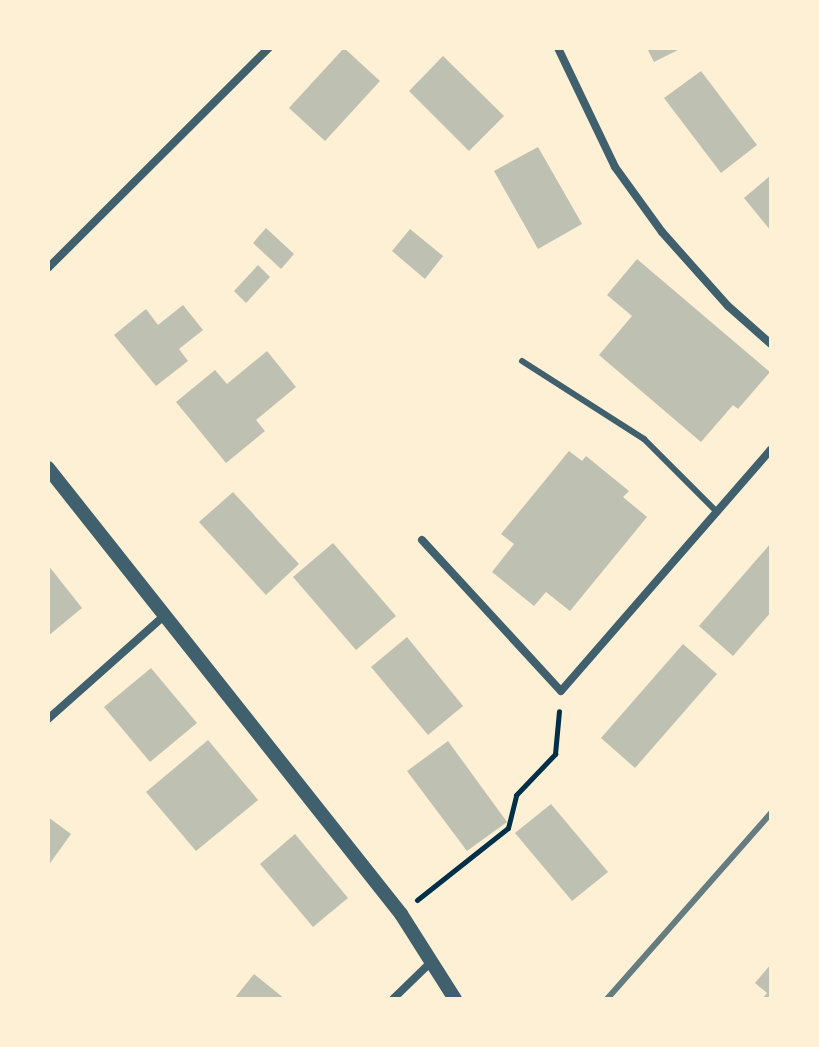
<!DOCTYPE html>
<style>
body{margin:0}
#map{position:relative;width:819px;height:1047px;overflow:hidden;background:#fdf0d5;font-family:Raleway,sans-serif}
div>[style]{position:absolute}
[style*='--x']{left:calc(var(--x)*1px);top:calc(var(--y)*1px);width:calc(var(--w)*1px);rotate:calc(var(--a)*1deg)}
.building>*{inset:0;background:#bec0b2}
.path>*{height:5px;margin:-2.5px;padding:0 2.5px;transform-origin:2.5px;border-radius:2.5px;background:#003049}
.service>*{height:6px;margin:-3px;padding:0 3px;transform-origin:3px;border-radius:3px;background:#3f606c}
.minor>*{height:8px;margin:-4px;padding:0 4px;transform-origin:4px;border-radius:4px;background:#3f606c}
.tertiary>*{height:14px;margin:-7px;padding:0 7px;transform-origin:7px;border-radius:7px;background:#3f606c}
.rail>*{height:6px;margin:-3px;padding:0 3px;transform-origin:3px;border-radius:3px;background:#657d81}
span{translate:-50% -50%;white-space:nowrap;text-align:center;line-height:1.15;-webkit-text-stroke:6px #fdf0d5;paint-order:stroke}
.frame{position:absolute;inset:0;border:50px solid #fdf0d5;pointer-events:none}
</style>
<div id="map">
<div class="building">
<i style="clip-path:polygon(344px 48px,380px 81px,325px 141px,289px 108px)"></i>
<i style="clip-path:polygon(647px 48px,682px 48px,654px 62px)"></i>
<i style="clip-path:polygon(443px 56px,504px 116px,469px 151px,409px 91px)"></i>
<i style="clip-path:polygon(701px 71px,757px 145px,721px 173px,664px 98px)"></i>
<i style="clip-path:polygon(538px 147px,582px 224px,538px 249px,494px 171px)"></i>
<i style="clip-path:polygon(771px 175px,771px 231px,744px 198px)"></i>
<i style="clip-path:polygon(266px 228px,294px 254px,281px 269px,253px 243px)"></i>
<i style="clip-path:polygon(410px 229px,443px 256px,425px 279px,392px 251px)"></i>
<i style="clip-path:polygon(637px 259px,770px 372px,738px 409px,733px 405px,701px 442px,599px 355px,632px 316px,607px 295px)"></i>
<i style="clip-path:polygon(258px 265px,270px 277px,246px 303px,234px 291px)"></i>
<i style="clip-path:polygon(183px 305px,203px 330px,179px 349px,188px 361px,156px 386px,114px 335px,146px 309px,158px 325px)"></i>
<i style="clip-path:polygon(267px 351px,296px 387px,256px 420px,265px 431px,226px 463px,176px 402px,215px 370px,227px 384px)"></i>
<i style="clip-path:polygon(569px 451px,582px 461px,586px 456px,629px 491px,623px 497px,647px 517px,570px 611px,546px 592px,534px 606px,492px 572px,514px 544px,501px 534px)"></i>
<i style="clip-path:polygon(233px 492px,299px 564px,266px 595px,199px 522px)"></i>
<i style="clip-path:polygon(333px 543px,396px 616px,356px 650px,293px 577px)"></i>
<i style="clip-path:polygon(771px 543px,771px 612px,733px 656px,699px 626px)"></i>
<i style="clip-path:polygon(48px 565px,82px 608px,48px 636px)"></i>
<i style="clip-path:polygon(407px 637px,463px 706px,428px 735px,371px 667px)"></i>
<i style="clip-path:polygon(683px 644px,717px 674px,635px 768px,601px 738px)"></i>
<i style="clip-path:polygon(151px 668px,197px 723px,150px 762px,104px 707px)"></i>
<i style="clip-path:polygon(208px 740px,258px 800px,196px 851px,146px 792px)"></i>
<i style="clip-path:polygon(448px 741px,507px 822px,467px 851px,407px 771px)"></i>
<i style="clip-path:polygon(551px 804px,608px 872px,572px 901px,515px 833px)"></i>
<i style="clip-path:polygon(48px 817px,71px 834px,48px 866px)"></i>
<i style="clip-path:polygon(295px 834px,348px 898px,313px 927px,260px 864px)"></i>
<i style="clip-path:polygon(771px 964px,771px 999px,762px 999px,767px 993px,755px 983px)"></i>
<i style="clip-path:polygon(254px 974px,285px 999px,234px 999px)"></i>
</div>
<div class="path">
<i style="--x:417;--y:900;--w:116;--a:-38.4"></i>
<i style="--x:508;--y:828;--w:34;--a:-76"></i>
<i style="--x:516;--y:795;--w:57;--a:-46.4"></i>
<i style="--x:555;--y:754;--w:43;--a:-84.7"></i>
</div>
<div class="service">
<i style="--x:522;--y:361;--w:145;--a:32.6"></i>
<i style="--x:644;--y:439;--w:103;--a:45"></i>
</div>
<div class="minor">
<i style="--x:558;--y:48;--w:132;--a:64.4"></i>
<i style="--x:615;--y:167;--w:80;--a:54.1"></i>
<i style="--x:662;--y:232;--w:99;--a:48.3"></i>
<i style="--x:728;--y:306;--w:57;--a:41.5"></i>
<i style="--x:48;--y:268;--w:312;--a:-44.9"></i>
<i style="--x:422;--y:540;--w:205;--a:47.4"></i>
<i style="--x:561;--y:691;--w:320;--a:-49"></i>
<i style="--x:48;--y:719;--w:155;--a:-41.6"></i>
<i style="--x:393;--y:999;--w:52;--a:-44.2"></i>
</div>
<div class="tertiary">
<i style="--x:48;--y:468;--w:569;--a:51.64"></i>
<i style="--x:401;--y:914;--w:101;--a:57.6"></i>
</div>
<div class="rail">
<i style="--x:607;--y:999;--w:248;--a:-48.6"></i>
</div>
<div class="frame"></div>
</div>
